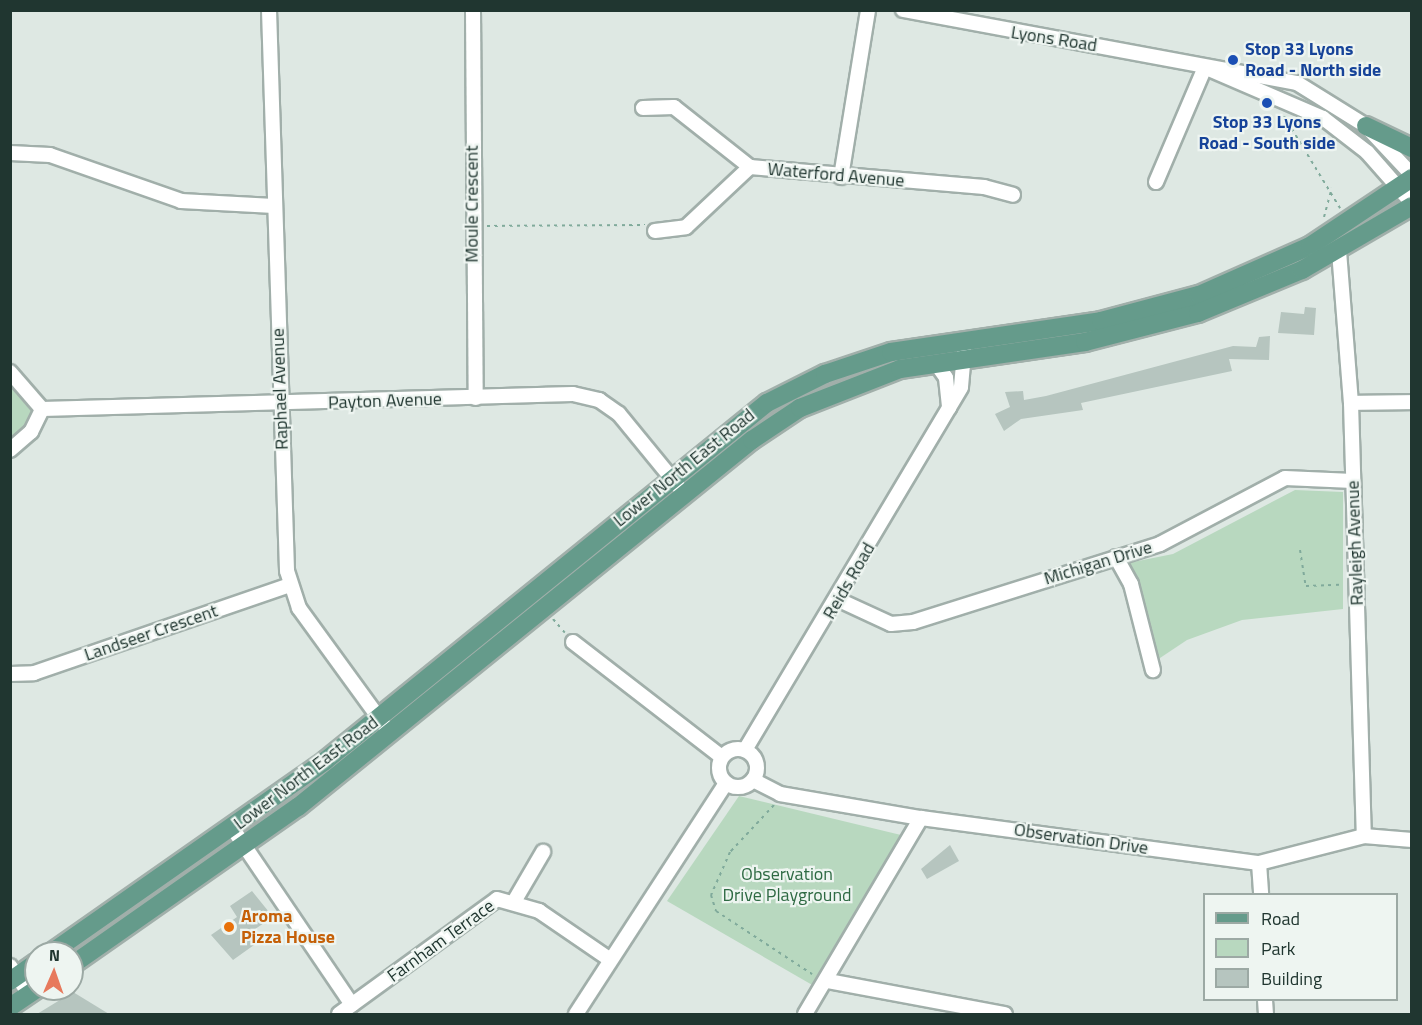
<!DOCTYPE html>
<style>
body{margin:0}
#map{position:relative;width:1422px;height:1025px;overflow:hidden;background:#dee8e3;font-family:"Titillium Web",sans-serif}
div>[style]{position:absolute}
[style*='--x']{left:calc(var(--x)*1px);top:calc(var(--y)*1px);width:calc(var(--w)*1px);rotate:calc(var(--a)*1deg)}
.green>*{inset:0;background:#b8d8bf}
.building>*{inset:0;background:#b6c5bf}
.path>*{height:2px;margin-top:-1px;transform-origin:0;background:repeating-linear-gradient(90deg,#80aa9b 0 3px,transparent 0 7.5px)}
.roads{filter:drop-shadow(2px 0 #a1afaa) drop-shadow(-2px 0 #a1afaa) drop-shadow(0 2px #a1afaa) drop-shadow(0 -2px #a1afaa)}
.minor>*{height:14px;margin:-7px;padding:0 7px;transform-origin:7px;border-radius:7px;background:#fff}
.minor>.ring{margin:-7px;padding:0;box-sizing:content-box;background:none;border:14px solid #fff;border-radius:50%}
.major>*{height:18px;margin:-9px;padding:0 9px;transform-origin:9px;border-radius:9px;background:#659b8b}
.dots>*{width:16px;height:16px;translate:-50% -50%;box-sizing:border-box;border:3px solid #eef5f1;border-radius:50%}
span{translate:-50% -50%;white-space:nowrap;text-align:center;line-height:1.15;-webkit-text-stroke:4.5px #eef5f1;paint-order:stroke}
.street-label{font-size:18px;color:#203630}
.transit-label{font-size:18px;color:#164399;font-weight:700}
.left{translate:0 -50%;text-align:left}
.park-label{font-size:18px;color:#2e6a43}
.food-label{font-size:18px;color:#c56008;font-weight:700}
.frame{position:absolute;inset:0;border:12px solid #203630;pointer-events:none}
.legend{position:absolute;left:1203px;top:893px;width:195px;height:108px;box-sizing:border-box;background:#eef5f1;border:2px solid #9ca9a4;margin:0;padding:8px 10px;list-style:none;font-size:18px;color:#203630}
.legend li{display:flex;align-items:center;gap:12px;height:30px}
.legend b{width:30px;border:2px solid #9ca9a4}
.north{position:absolute;left:24px;top:941px;width:60px;height:60px;box-sizing:border-box;background:#eef5f1;border:2px solid #9ca9a4;border-radius:50%;rotate:2deg;font-size:16px;font-weight:700;line-height:24px;text-align:center;color:#203630}
.north::after{content:'';display:block;margin:auto;width:21px;height:27px;background:#e7795c;clip-path:polygon(50% 0,100% 100%,50% 72%,0 100%)}
</style>
<div id="map">
<div class="green">
<i style="clip-path:polygon(11px 372px,42px 409px,11px 450px)"></i>
<i style="clip-path:polygon(1295px 490px,1343px 492px,1343px 609px,1242px 620px,1187px 640px,1157px 660px,1128px 563px,1173px 554px)"></i>
<i style="clip-path:polygon(739px 796px,901px 835px,814px 986px,667px 901px)"></i>
</div>
<div class="building">
<i style="clip-path:polygon(1305px 307px,1316px 308px,1314px 335px,1278px 333px,1281px 312px,1304px 314px)"></i>
<i style="clip-path:polygon(1270px 336px,1269px 360px,1229px 359px,1232px 371px,1081px 403px,1083px 410px,1021px 419px,1004px 431px,995px 414px,1010px 407px,1005px 392px,1023px 391px,1024px 400px,1046px 396px,1233px 346px,1256px 347px,1259px 337px)"></i>
<i style="clip-path:polygon(950px 845px,959px 861px,927px 879px,921px 869px)"></i>
<i style="clip-path:polygon(252px 891px,273px 917px,246px 935px,254px 945px,233px 960px,211px 935px,237px 917px,230px 906px)"></i>
<i style="clip-path:polygon(73px 992px,109px 1014px,37px 1014px)"></i>
</div>
<div class="path">
<i style="--x:1284;--y:116;--w:108;--a:58.7"></i>
<i style="--x:1324;--y:217;--w:30;--a:-75"></i>
<i style="--x:487;--y:226;--w:158;--a:-0.4"></i>
<i style="--x:1300;--y:550;--w:36;--a:81"></i>
<i style="--x:1306;--y:586;--w:33;--a:-2"></i>
<i style="--x:553;--y:619;--w:18;--a:49"></i>
<i style="--x:774;--y:805;--w:64;--a:133.1"></i>
<i style="--x:730;--y:852;--w:47;--a:113.8"></i>
<i style="--x:711;--y:895;--w:17;--a:73"></i>
<i style="--x:716;--y:911;--w:115;--a:33.3"></i>
</div>
<div class="roads">
<div class="minor">
<i style="--x:269;--y:10;--w:561;--a:88.16"></i>
<i style="--x:287;--y:571;--w:39;--a:72"></i>
<i style="--x:299;--y:608;--w:145;--a:54"></i>
<i style="--x:473;--y:10;--w:388;--a:89.6"></i>
<i style="--x:903;--y:10;--w:401;--a:10.5"></i>
<i style="--x:1297;--y:83;--w:81;--a:31.9"></i>
<i style="--x:1366;--y:126;--w:67;--a:46.8"></i>
<i style="--x:1209;--y:69;--w:124;--a:23.3"></i>
<i style="--x:1323;--y:118;--w:56;--a:37.7"></i>
<i style="--x:1367;--y:152;--w:68;--a:48.6"></i>
<i style="--x:643;--y:108;--w:31;--a:-2"></i>
<i style="--x:674;--y:107;--w:97;--a:38.3"></i>
<i style="--x:750;--y:167;--w:235;--a:4.9"></i>
<i style="--x:984;--y:187;--w:30;--a:15"></i>
<i style="--x:10;--y:153;--w:40;--a:2.9"></i>
<i style="--x:50;--y:155;--w:139;--a:19.3"></i>
<i style="--x:181;--y:201;--w:93;--a:3.1"></i>
<i style="--x:841;--y:177;--w:169;--a:-80.8"></i>
<i style="--x:1156;--y:182;--w:125;--a:-66.9"></i>
<i style="--x:655;--y:231;--w:31;--a:-7"></i>
<i style="--x:686;--y:227;--w:88;--a:-43.2"></i>
<i style="--x:1339;--y:251;--w:152;--a:85.5"></i>
<i style="--x:1351;--y:403;--w:433;--a:88.3"></i>
<i style="--x:935;--y:362;--w:19;--a:55"></i>
<i style="--x:946;--y:378;--w:30;--a:84"></i>
<i style="--x:10;--y:372;--w:49;--a:49.1"></i>
<i style="--x:1351;--y:403;--w:61;--a:-0.9"></i>
<i style="--x:42;--y:409;--w:531;--a:-1.62"></i>
<i style="--x:573;--y:394;--w:27;--a:13"></i>
<i style="--x:599;--y:400;--w:24;--a:35"></i>
<i style="--x:619;--y:414;--w:93;--a:50.7"></i>
<i style="--x:10;--y:450;--w:28;--a:-41"></i>
<i style="--x:31;--y:432;--w:25;--a:-64"></i>
<i style="--x:1116;--y:557;--w:31;--a:61"></i>
<i style="--x:1131;--y:584;--w:89;--a:75.7"></i>
<i style="--x:839;--y:600;--w:57;--a:24.8"></i>
<i style="--x:891;--y:624;--w:22;--a:-5"></i>
<i style="--x:913;--y:622;--w:259;--a:-17.5"></i>
<i style="--x:1160;--y:544;--w:141;--a:-27.8"></i>
<i style="--x:1285;--y:478;--w:68;--a:2.5"></i>
<i style="--x:573;--y:642;--w:188;--a:37.7"></i>
<i style="--x:10;--y:674;--w:24;--a:-2"></i>
<i style="--x:34;--y:673;--w:271;--a:-19"></i>
<i class="ring" style="left:719px;top:749px;width:24px;height:24px"></i>
<i style="--x:745;--y:750;--w:422;--a:-59.2"></i>
<i style="--x:961;--y:387;--w:37;--a:-85"></i>
<i style="--x:753;--y:780;--w:30;--a:27"></i>
<i style="--x:780;--y:794;--w:143;--a:9.7"></i>
<i style="--x:921;--y:818;--w:341;--a:7.6"></i>
<i style="--x:1259;--y:863;--w:108;--a:-14.4"></i>
<i style="--x:1364;--y:836;--w:48;--a:4.8"></i>
<i style="--x:233;--y:829;--w:212;--a:55.9"></i>
<i style="--x:1259;--y:863;--w:31;--a:86"></i>
<i style="--x:515;--y:900;--w:56;--a:-59.7"></i>
<i style="--x:10;--y:966;--w:34;--a:56"></i>
<i style="--x:828;--y:981;--w:180;--a:10.6"></i>
<i style="--x:1265;--y:1000;--w:14;--a:86"></i>
<i style="--x:339;--y:1014;--w:195;--a:-36"></i>
<i style="--x:497;--y:899;--w:44;--a:15.9"></i>
<i style="--x:539;--y:911;--w:85;--a:34.4"></i>
<i style="--x:576;--y:1014;--w:275;--a:-57"></i>
<i style="--x:805;--y:1014;--w:228;--a:-59.4"></i>
</div>
<div class="major">
<i style="--x:1366;--y:126;--w:51;--a:25.6"></i>
<i style="--x:51;--y:953;--w:335;--a:-35"></i>
<i style="--x:325;--y:761;--w:569;--a:-39.01"></i>
<i style="--x:767;--y:403;--w:65;--a:-26.6"></i>
<i style="--x:825;--y:374;--w:70;--a:-18.4"></i>
<i style="--x:891;--y:352;--w:212;--a:-8.4"></i>
<i style="--x:1101;--y:321;--w:101;--a:-14.9"></i>
<i style="--x:1199;--y:295;--w:121;--a:-23.8"></i>
<i style="--x:1310;--y:246;--w:123;--a:-33.7"></i>
<i style="--x:72;--y:965;--w:276;--a:-35"></i>
<i style="--x:298;--y:807;--w:584;--a:-38.95"></i>
<i style="--x:752;--y:440;--w:58;--a:-33.7"></i>
<i style="--x:800;--y:408;--w:107;--a:-21.3"></i>
<i style="--x:900;--y:369;--w:187;--a:-8.3"></i>
<i style="--x:1085;--y:342;--w:117;--a:-14.4"></i>
<i style="--x:1198;--y:313;--w:113;--a:-22.5"></i>
<i style="--x:1302;--y:270;--w:127;--a:-30.2"></i>
<i style="--x:10;--y:981;--w:32;--a:-35"></i>
<i style="--x:10;--y:1007;--w:32;--a:-34"></i>
</div>
</div>
<div class="dots">
<i style="left:1233px;top:60px;background:#1a4fb4"></i>
<i style="left:1267px;top:103px;background:#1a4fb4"></i>
<i style="left:229px;top:927px;background:#e8710a"></i>
</div>
<div class="street-label">
<span style="left:1054px;top:39px;rotate:9deg">Lyons Road</span>
<span style="left:836px;top:175px;rotate:5deg">Waterford Avenue</span>
<span style="left:472px;top:204px;rotate:-90deg">Moule Crescent</span>
<span style="left:280px;top:389px;rotate:-92deg">Raphael Avenue</span>
<span style="left:385px;top:401px;rotate:-2deg">Payton Avenue</span>
<span style="left:684px;top:468px;rotate:-39deg">Lower North East Road</span>
<span style="left:1355px;top:543px;rotate:-92deg">Rayleigh Avenue</span>
<span style="left:1098px;top:563px;rotate:-17deg">Michigan Drive</span>
<span style="left:849px;top:581px;rotate:-60deg">Reids Road</span>
<span style="left:151px;top:633px;rotate:-19deg">Landseer Crescent</span>
<span style="left:306px;top:773px;rotate:-37deg">Lower North East Road</span>
<span style="left:1081px;top:839px;rotate:8deg">Observation Drive</span>
<span style="left:441px;top:941px;rotate:-36deg">Farnham Terrace</span>
</div>
<div class="transit-label">
<span class="left" style="left:1245px;top:60px">Stop 33 Lyons<br>Road - North side</span>
<span style="left:1267px;top:133px">Stop 33 Lyons<br>Road - South side</span>
</div>
<div class="park-label">
<span style="left:787px;top:885px">Observation<br>Drive Playground</span>
</div>
<div class="food-label">
<span class="left" style="left:241px;top:927px">Aroma<br>Pizza House</span>
</div>
<div class="frame"></div>
<ul class="legend">
<li><b style="height:8px;background:#659b8b"></b>Road</li>
<li><b style="height:16px;background:#b8d8bf"></b>Park</li>
<li><b style="height:16px;background:#b6c5bf"></b>Building</li>
</ul>
<div class="north">N</div>
</div>
